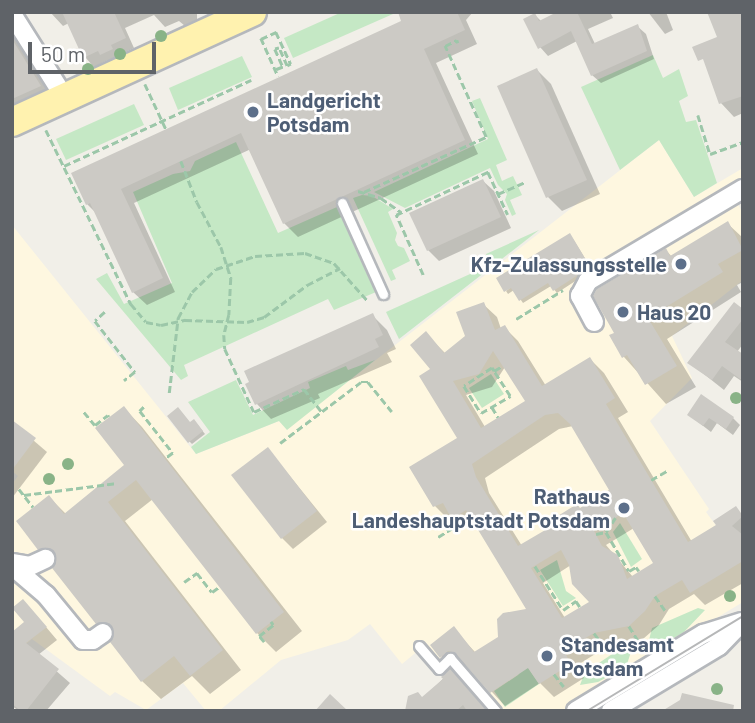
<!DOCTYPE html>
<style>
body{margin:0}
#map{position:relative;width:755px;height:723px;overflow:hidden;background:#f1efe8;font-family:Barlow,sans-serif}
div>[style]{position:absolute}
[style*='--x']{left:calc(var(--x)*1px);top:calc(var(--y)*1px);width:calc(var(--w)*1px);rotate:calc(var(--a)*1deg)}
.commercial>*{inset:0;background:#fef7e0}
.green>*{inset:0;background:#c5e8c5}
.shadow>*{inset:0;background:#0003}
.building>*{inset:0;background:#cccac5}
.path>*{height:2.5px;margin-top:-1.25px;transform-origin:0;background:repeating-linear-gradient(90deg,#9cc7a9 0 7px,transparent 0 10.5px)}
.roads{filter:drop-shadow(2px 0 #b5b8bc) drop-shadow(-2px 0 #b5b8bc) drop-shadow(0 2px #b5b8bc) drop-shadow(0 -2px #b5b8bc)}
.lane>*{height:9px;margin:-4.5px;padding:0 4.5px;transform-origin:4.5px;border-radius:4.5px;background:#fff}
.street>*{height:18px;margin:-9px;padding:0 9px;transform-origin:9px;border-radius:9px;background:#fff}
.primary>*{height:28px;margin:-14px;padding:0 14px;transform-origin:14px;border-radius:14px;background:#fff2af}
.tram>*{height:2px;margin:-1px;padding:0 1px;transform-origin:1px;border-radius:1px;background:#b6b7b8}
.trees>*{width:12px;height:12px;margin:-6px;border-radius:50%;background:#89b387}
.dots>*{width:19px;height:19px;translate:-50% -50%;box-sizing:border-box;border:4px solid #fff;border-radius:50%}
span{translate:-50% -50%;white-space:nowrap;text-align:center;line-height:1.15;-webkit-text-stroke:5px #fff;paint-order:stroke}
.service-label{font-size:21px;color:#4e5e75;font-weight:700}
.left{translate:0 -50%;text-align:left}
.right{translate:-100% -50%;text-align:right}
.frame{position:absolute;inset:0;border:14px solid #5f6368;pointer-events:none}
.scale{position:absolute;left:28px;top:42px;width:128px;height:32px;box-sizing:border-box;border:4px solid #5f6368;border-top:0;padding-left:9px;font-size:21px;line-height:24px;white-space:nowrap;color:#5f6368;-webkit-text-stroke:5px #fff;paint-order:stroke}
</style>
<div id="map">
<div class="commercial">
<i style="clip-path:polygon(659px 140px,694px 197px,743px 168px,743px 196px,736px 200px,743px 214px,743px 280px,672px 336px,692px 378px,650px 421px,709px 509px,706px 512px,743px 562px,743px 602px,563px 711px,491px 711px,451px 665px,439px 674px,419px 650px,402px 664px,370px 624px,348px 640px,281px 660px,219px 711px,206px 711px,183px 683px,146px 710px,115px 692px,110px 696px,32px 639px,12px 655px,12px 484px,18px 476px,12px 471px,12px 225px,196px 454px,279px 421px,287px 429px)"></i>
</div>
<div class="green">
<i style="clip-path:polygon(342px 12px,393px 14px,293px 58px,284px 38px)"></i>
<i style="clip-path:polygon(653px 55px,663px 78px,679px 69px,688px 96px,679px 101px,686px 122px,696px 120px,717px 183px,694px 197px,659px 140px,620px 170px,581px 87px)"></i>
<i style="clip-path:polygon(242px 56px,252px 77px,178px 110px,169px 88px)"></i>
<i style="clip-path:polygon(480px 98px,507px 160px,496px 165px,502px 181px,513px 176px,522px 195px,510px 200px,516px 214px,512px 216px,505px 200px,507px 194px,498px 185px,490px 168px,405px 208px,374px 192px,488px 139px,472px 101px)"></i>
<i style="clip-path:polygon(134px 104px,144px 125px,66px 160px,56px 139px)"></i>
<i style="clip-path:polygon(236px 142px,278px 233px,337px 207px,376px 292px,334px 310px,328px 299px,184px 365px,188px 376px,181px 380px,96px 279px,107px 273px,124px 304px,172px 283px,133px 192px,173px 174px,190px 171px,195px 161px)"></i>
<i style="clip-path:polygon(362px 195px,372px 196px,393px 209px,388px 212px,397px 233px,395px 240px,398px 246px,404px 248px,410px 261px,392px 270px,396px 279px,391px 281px,353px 198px)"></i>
<i style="clip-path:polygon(539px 230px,399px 339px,386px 312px,490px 265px,486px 254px)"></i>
<i style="clip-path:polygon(375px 360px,287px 430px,279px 421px,196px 454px,191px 447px,210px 432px,188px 402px,236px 380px,253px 415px,310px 388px,308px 382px,346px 366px,348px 370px)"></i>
<i style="clip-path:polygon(491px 374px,504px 394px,482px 408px,469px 388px)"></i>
<i style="clip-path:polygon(620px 523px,642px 559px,631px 567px,613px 532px)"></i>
<i style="clip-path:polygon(557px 560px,566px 591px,576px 598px,563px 606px,540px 570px)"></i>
<i style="clip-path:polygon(698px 608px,705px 610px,684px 632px,667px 642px,665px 639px,649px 640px,652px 628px)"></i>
<i style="clip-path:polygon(624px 646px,632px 649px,626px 667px,598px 682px,580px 685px,583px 677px,596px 665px)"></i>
<i style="clip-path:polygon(525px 663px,539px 684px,505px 707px,494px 691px,518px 675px)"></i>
</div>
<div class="shadow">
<i style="clip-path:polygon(50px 12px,197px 12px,197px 21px,185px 26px,179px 21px,165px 27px,154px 15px,125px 28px,134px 48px,119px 55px,121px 60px,111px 64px,108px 60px,94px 67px,85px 57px,69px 23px,63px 26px)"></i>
<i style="clip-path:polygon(409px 12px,473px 12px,466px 20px,477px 44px,436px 63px,478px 154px,298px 237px,284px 223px,251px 149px,134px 203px,175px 292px,147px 305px,133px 292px,98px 215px,87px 204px,404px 21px)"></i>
<i style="clip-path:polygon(573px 12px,610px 12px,613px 18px,588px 29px,595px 44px,637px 26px,646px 34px,654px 59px,601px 83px,592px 75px,577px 41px,548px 56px,540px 47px,535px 15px,542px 22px)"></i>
<i style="clip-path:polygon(648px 12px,666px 12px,673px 30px,665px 34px)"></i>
<i style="clip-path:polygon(743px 12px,743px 113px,734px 117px,721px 103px,701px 45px,719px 38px)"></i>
<i style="clip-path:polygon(12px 35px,53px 99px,12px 118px)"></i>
<i style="clip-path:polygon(537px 70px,551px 84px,600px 194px,562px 211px,548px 197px)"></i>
<i style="clip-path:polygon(483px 181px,494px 191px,511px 228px,439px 261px,428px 250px)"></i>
<i style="clip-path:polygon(727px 223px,743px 238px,743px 282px,737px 285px,741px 292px,667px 339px,696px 387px,666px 404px,624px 357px,616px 333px,666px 250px,672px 257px)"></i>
<i style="clip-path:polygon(573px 239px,588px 263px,576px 271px,580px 278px,557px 293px,551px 286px,523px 303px,514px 290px,508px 294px,506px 291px)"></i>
<i style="clip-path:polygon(evenodd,483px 304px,497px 317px,501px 329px,504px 327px,518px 341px,546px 386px,590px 359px,604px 373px,628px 412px,618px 418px,692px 542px,743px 516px,743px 583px,705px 605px,694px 594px,669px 609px,659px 625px,643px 639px,608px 646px,576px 666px,584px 678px,554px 697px,540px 683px,505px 706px,468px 666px,462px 664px,455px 671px,432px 646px,453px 628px,475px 652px,499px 638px,529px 610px,478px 526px,472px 529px,455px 517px,449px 520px,435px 506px,411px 467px,459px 438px,433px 370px,426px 334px,446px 354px,467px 336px,483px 304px,505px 367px,527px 402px,485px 427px,466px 395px,492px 387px,505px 367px,483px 304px,573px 426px,612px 491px,522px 546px,489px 493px,485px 478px,559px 429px,573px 426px,483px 304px,634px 528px,656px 564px,633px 577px,606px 545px,634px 528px,483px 304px,571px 565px,592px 602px,565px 618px,543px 583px,571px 565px)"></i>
<i style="clip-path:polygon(743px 311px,743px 344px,737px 352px,743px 356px,743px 382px,734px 376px,724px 390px,690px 363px)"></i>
<i style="clip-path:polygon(373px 316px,387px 330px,396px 349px,387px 353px,392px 362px,318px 394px,320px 398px,271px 419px,257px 404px,248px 385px)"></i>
<i style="clip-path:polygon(124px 408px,142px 427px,302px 631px,276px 652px,257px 633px,153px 499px,125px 521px,241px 670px,210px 694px,192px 676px,161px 699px,142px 681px,113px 639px,39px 549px,49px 497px,67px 515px,126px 465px)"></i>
<i style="clip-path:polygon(689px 415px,733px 418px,740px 425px,733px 435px,717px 423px,711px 432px)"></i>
<i style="clip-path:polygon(12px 422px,47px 452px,12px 498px)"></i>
<i style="clip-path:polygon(190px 424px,197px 424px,205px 434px,192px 444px,189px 441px)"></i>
<i style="clip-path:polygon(268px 449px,327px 522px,293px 549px,282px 538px)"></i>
<i style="clip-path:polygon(35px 614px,57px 640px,38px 655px,70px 683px,46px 711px,19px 711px,12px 706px,12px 634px)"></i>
<i style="clip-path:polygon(449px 673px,486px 711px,409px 711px,422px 699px)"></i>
</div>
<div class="building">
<i style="clip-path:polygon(62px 12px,114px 12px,126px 38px,111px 45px,113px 49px,100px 55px,98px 51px,83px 58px)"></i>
<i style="clip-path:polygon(398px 12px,457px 12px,465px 30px,424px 49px,465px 140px,283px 224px,241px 133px,121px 189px,163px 278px,132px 293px,90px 203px,86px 205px,71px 173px,401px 21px)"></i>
<i style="clip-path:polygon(557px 12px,577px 12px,592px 44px,638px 24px,647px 51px,591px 76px,571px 31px,538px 49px,523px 19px,535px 13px,539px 21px)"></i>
<i style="clip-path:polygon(707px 12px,743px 12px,743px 96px,719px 104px,703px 59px,698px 61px,692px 47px,717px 37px)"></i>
<i style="clip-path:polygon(12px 39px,41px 86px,12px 99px)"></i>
<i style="clip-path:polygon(537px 68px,587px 180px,546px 198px,497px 86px)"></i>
<i style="clip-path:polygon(483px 179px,501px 217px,427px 251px,409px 213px)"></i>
<i style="clip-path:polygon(728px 221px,743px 250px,718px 264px,723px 272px,648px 318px,677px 366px,645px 385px,627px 355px,622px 358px,609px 335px,614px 333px,593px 296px,597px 289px,666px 248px,670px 256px)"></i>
<i style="clip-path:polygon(570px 233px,586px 260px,574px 267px,578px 275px,553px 291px,548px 283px,519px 301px,511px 288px,504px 292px,496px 278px)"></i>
<i style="clip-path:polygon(evenodd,484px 302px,495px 330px,505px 325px,542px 386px,590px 357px,615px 398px,606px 404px,688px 542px,716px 525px,713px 521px,736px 506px,743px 516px,732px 526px,743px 535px,743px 561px,690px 593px,682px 580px,655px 596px,645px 611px,629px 626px,594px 633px,564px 651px,571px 664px,539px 684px,528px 668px,490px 693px,455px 653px,448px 651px,440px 658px,430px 645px,454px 626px,474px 652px,498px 637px,497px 619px,503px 613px,526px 609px,466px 510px,457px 516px,449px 514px,443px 503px,433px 507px,409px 467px,457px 438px,419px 376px,430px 369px,410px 345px,426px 331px,444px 353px,465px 336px,456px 312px,484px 302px,493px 351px,525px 401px,481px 428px,453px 381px,479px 374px,493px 351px,484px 302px,558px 413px,570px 424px,609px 490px,580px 508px,577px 504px,545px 524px,547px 529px,518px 546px,476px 477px,472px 464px,545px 415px,558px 413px,484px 302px,623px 513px,653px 563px,627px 579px,618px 555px,602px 546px,594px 531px,623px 513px,484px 302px,561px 550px,569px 565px,572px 584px,589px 602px,562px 618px,531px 568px,561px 550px)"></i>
<i style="clip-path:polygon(734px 302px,743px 309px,743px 319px,725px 342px,743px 354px,743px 381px,722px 366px,712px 380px,687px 363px)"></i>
<i style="clip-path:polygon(373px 313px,383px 335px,375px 339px,379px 347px,255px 405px,245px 384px,249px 382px,244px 371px)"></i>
<i style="clip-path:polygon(701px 394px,734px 417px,726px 429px,709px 418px,703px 426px,687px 415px)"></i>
<i style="clip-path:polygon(124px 406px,284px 612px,256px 634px,136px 480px,108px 502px,223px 650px,190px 676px,174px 656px,141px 682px,110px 642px,114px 633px,112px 626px,103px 622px,96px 624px,52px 568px,56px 561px,55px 554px,47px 548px,38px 550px,16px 521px,49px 495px,64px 514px,124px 465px,95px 428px)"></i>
<i style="clip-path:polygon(178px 407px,190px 422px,194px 419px,203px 431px,188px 443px,167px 416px)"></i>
<i style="clip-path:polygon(12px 420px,36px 438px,12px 470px)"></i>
<i style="clip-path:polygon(268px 447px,317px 511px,281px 539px,231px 475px)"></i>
<i style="clip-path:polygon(23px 599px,47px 627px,26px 643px,59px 669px,26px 711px,21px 711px,12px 704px,12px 632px,24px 622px,12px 608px)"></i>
<i style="clip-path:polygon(450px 668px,487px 711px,467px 711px,463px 705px,456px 711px,405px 711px,408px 696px,418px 692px,422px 697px,443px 679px,441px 677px)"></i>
<i style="clip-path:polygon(682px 693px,734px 705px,733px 711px,662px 711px,680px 700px)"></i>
<i style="clip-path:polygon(330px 694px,348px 711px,315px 711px)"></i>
</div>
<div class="path">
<i style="--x:261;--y:38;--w:42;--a:65.9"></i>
<i style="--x:261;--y:39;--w:17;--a:-25"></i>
<i style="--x:276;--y:32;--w:35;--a:65"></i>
<i style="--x:291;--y:64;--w:4;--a:153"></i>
<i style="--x:287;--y:66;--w:20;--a:-114"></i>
<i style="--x:279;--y:48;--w:4;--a:166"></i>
<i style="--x:275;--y:49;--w:20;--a:66"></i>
<i style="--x:283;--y:67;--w:9;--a:159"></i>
<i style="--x:145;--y:84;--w:50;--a:65"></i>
<i style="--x:698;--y:115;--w:41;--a:72.9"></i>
<i style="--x:710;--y:154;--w:35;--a:-20"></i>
<i style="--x:46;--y:130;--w:194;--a:64"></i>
<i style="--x:131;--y:304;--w:23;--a:50"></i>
<i style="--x:146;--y:322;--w:15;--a:11"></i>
<i style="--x:161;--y:325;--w:25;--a:-12"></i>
<i style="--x:185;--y:320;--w:62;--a:1.8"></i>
<i style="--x:247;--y:322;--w:18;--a:-16"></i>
<i style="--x:264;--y:317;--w:54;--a:-36.7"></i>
<i style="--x:307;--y:285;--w:37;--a:-27"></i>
<i style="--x:181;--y:161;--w:44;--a:68.7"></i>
<i style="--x:197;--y:202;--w:51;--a:61.9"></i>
<i style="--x:221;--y:247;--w:33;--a:72"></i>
<i style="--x:231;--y:278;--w:37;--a:93"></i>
<i style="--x:229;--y:315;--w:21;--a:104"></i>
<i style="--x:224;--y:335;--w:14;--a:86"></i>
<i style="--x:225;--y:349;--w:69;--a:65.3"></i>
<i style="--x:254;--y:412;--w:55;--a:-24.7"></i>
<i style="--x:304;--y:389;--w:29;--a:52"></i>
<i style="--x:64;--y:166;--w:206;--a:-24.7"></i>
<i style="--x:358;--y:191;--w:24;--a:17"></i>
<i style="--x:381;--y:198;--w:24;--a:35"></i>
<i style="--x:364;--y:192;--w:134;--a:-24.3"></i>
<i style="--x:486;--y:137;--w:100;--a:-114.3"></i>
<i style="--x:445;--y:46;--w:13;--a:-27"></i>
<i style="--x:457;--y:40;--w:3;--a:72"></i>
<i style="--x:498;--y:194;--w:30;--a:-24"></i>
<i style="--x:423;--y:275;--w:66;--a:-114.2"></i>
<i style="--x:396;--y:215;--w:102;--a:-25.1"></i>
<i style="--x:488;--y:172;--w:47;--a:65.1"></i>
<i style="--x:105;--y:312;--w:13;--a:138"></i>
<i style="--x:95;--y:321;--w:65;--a:51.9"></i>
<i style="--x:135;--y:372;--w:14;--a:141"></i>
<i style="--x:516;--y:319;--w:55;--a:-31.7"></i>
<i style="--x:494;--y:371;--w:4;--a:-124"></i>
<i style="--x:492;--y:368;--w:33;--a:147"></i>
<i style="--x:464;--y:386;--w:32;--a:58"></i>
<i style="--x:481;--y:413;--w:34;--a:-30"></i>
<i style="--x:510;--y:396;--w:30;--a:-123"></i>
<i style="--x:494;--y:371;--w:9;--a:-32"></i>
<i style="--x:169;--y:393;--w:76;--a:-83.2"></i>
<i style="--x:178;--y:318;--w:30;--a:-62"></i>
<i style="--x:192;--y:292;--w:33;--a:-44"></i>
<i style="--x:216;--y:269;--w:41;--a:-18.4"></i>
<i style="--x:255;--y:256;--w:50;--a:-3.4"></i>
<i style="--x:305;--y:253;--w:31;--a:19"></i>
<i style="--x:334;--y:263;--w:51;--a:48.2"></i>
<i style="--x:144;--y:407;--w:6;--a:135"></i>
<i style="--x:140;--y:411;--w:53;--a:51.8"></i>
<i style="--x:173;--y:453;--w:10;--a:143"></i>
<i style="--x:492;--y:407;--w:12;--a:59"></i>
<i style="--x:84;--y:412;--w:17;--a:50"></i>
<i style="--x:95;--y:425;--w:16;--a:-38"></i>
<i style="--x:108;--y:415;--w:2;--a:63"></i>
<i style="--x:280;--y:443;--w:101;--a:-37"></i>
<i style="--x:361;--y:382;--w:7;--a:0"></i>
<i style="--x:368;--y:382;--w:38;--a:51"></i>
<i style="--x:651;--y:480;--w:20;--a:-30"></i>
<i style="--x:19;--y:489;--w:23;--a:52"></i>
<i style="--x:24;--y:495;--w:94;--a:-7.4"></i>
<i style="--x:606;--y:532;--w:17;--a:-57"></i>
<i style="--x:596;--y:534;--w:10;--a:-11"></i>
<i style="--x:606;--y:532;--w:45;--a:59.5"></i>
<i style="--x:629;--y:571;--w:8;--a:-30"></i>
<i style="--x:636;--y:567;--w:5;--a:53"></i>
<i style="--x:438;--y:537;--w:38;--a:-32"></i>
<i style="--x:535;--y:566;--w:52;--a:57.5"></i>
<i style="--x:563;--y:610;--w:16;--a:-35"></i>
<i style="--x:576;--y:601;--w:7;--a:56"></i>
<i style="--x:184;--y:582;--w:16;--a:-35"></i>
<i style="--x:197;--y:573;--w:24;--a:52"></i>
<i style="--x:212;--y:592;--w:9;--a:-36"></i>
<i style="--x:655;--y:596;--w:19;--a:55"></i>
<i style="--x:629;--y:626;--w:28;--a:58"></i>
<i style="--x:594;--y:633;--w:20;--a:53"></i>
<i style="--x:264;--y:642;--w:8;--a:-130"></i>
<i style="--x:259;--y:636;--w:18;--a:-38"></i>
<i style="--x:273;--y:625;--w:4;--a:-124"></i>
<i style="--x:554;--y:674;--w:16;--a:52"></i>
</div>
<div class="roads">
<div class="lane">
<i style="--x:342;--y:203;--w:100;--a:65.7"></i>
<i style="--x:419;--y:646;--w:30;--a:49"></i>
<i style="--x:439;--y:669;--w:16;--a:-45"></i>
<i style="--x:450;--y:658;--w:70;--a:49"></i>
</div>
<div class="street">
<i style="--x:12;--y:14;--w:99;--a:57.8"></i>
<i style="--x:594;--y:322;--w:30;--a:-118"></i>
<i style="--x:580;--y:296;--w:17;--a:-62"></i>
<i style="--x:588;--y:281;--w:180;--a:-30.7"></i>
<i style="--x:12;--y:563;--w:18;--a:9"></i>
<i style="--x:30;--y:566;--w:17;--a:-25"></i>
<i style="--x:12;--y:566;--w:45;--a:40.5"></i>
<i style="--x:46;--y:595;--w:58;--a:50.6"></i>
<i style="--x:83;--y:640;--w:10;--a:0"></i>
<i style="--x:93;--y:640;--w:12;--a:-35"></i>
<i style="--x:576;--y:711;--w:149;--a:-31.2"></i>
<i style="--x:703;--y:634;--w:41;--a:-17.1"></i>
<i style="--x:611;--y:711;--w:126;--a:-31"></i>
<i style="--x:719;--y:646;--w:32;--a:-46"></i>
</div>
<div class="primary">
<i style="--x:12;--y:122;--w:264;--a:-24.6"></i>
</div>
</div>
<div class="tram">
<i style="--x:587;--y:711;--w:183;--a:-31.3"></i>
</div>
<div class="trees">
<i style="left:161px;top:36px"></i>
<i style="left:120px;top:54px"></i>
<i style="left:88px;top:69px"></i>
<i style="left:736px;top:398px"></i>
<i style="left:68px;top:464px"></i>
<i style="left:49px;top:479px"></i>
<i style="left:730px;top:596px"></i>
<i style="left:717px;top:689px"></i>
</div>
<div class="dots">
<i style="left:253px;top:112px;background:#5c6f8a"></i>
<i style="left:681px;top:264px;background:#5c6f8a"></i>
<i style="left:623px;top:312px;background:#5c6f8a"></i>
<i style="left:624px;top:508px;background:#5c6f8a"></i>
<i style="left:547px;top:656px;background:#5c6f8a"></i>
</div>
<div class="service-label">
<span class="left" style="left:267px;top:112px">Landgericht<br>Potsdam</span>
<span class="right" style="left:667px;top:264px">Kfz-Zulassungsstelle</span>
<span class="left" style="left:637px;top:312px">Haus 20</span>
<span class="right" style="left:610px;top:508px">Rathaus<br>Landeshauptstadt Potsdam</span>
<span class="left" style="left:561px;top:656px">Standesamt<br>Potsdam</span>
</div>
<div class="frame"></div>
<div class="scale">50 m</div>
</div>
